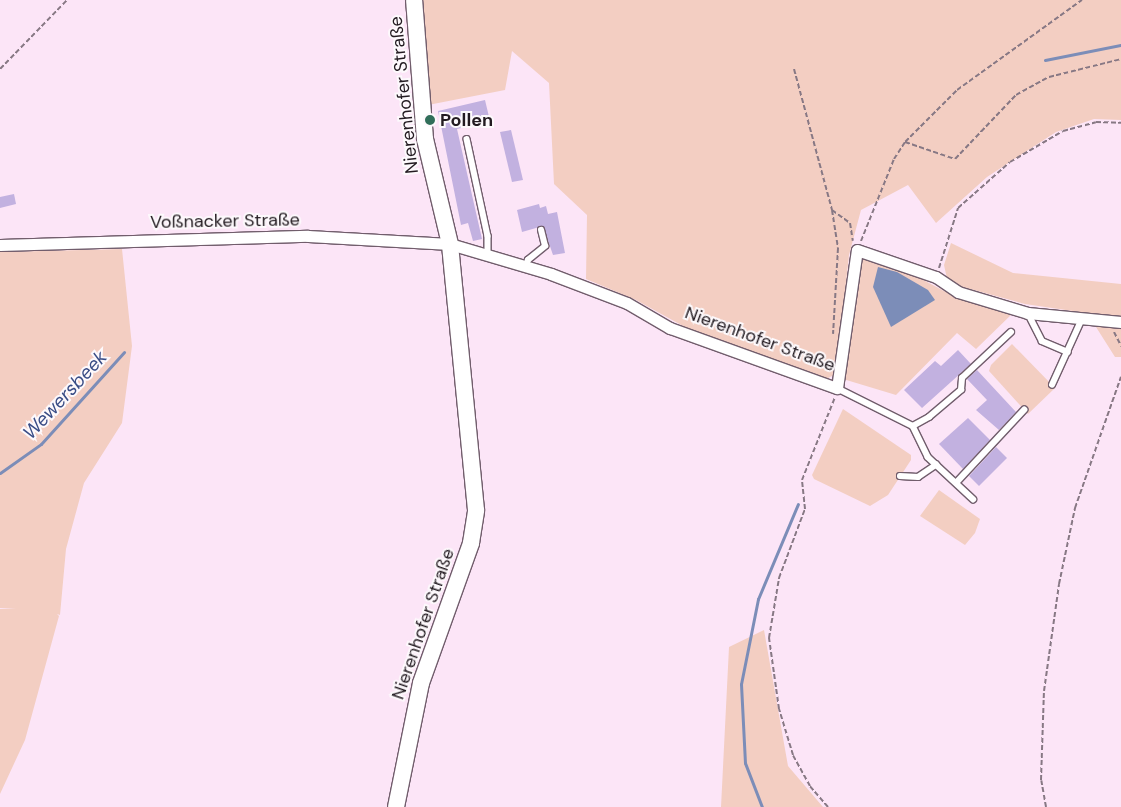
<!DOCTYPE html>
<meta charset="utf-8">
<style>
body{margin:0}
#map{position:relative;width:1121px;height:807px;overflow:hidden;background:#fce5f7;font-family:"DM Sans",sans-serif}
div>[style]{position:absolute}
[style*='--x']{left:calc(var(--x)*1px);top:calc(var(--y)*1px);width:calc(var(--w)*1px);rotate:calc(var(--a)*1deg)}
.green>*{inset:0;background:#f3cec2}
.water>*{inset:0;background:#7c8db8}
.stream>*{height:3px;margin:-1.5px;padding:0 1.5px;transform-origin:1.5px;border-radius:1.5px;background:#7c8db8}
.building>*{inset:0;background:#c2b1e0}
.path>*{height:2px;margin-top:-1px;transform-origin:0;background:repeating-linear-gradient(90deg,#877884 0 5px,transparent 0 7.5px)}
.roads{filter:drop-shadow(1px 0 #715d6c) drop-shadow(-1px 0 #715d6c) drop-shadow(0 1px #715d6c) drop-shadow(0 -1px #715d6c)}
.lane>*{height:5.5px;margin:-2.75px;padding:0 2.75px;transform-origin:2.75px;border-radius:2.75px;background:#fff}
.street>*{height:11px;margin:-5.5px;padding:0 5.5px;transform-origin:5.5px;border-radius:5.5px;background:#fff}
.secondary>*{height:16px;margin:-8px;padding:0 8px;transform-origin:8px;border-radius:8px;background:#fff}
.dots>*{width:14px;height:14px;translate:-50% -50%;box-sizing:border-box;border:2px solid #fdf9fc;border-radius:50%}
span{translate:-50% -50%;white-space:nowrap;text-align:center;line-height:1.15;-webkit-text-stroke:4px #fdf9fc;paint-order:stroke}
.street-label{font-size:18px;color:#231b21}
.poi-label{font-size:18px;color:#231b21;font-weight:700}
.left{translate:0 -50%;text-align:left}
.water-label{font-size:19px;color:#3a4d86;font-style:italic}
</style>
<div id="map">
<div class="green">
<i style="clip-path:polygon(419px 0,1121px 0,1121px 120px,1094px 119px,1056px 132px,987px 177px,936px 223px,908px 185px,861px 210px,849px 255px,836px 374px,824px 380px,712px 342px,636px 300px,586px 279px,587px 215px,554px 184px,549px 83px,512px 51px,505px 90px,428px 105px)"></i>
<i style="clip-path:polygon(951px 243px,1013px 273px,1121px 284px,1121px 357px,1115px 357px,1096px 327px,1093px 314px,1025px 304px,948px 283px,944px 265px)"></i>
<i style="clip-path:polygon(122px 249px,132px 346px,122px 423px,84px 483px,66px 549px,60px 615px,57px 614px,59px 616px,25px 740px,0 794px,0 609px,16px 609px,0 608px,0 252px)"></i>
<i style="clip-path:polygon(860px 254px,897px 266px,944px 291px,1013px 313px,976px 349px,957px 333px,896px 395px,843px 379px)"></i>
<i style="clip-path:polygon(1012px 344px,1055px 388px,1028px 414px,989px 371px,991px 365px)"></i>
<i style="clip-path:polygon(843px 409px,911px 455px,911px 460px,888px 495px,870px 506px,814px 479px,812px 475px)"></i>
<i style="clip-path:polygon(939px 490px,980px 519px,975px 533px,965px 545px,920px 516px)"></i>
<i style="clip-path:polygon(764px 630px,788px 766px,823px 807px,721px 807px,729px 647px)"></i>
</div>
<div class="water">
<i style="clip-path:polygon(878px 267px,897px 272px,928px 290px,935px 300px,891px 327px,873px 287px)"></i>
</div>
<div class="stream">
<i style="--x:1045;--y:60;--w:77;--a:-11.2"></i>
<i style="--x:0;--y:473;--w:50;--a:-35.3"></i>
<i style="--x:41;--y:444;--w:124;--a:-47.9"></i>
<i style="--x:762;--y:807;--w:47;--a:-111.1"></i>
<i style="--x:745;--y:763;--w:79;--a:-92.9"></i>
<i style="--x:741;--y:684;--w:87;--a:-78.7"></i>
<i style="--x:758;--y:599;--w:103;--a:-67.2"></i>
</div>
<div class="building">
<i style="clip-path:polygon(485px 100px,490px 121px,457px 129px,482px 239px,473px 241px,468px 223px,461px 225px,438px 111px)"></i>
<i style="clip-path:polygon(511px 130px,523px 180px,512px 182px,500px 132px)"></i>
<i style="clip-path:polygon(14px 194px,16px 204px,0 208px,0 197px)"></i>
<i style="clip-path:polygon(539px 204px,540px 208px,546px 206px,548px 214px,557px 212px,565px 253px,553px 255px,543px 226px,522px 232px,517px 210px)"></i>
<i style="clip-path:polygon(958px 350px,971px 364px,922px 408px,904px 390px,935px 361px,941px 366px)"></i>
<i style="clip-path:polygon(977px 370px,1016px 412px,999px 430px,976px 410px,987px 400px,967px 379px)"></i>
<i style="clip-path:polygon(968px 418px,990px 440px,963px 469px,939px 444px)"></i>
<i style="clip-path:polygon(996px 447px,1007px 458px,979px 486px,969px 476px)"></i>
</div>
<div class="path">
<i style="--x:0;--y:69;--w:96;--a:-45.8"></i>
<i style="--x:794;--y:69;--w:146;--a:74.9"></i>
<i style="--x:832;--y:210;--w:22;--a:36"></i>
<i style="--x:850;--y:223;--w:18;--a:81"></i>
<i style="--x:905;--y:142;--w:74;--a:-45"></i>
<i style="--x:957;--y:90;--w:154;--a:-35.8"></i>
<i style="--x:832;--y:210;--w:38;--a:81"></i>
<i style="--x:838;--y:248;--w:86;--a:93.3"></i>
<i style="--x:861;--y:241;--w:88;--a:-68.1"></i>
<i style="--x:894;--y:159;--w:20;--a:-57"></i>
<i style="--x:905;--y:142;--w:53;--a:18.8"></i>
<i style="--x:955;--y:159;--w:88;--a:-46.4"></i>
<i style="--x:1016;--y:95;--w:38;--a:-29"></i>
<i style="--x:1049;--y:77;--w:74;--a:-14"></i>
<i style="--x:939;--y:268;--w:63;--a:-72.4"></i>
<i style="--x:958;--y:208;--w:69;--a:-41.5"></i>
<i style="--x:1010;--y:162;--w:61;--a:-30.3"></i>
<i style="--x:1063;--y:131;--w:34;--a:-15"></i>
<i style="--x:1096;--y:122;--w:25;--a:2"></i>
<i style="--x:1114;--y:332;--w:16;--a:63"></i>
<i style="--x:828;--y:371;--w:4;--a:-117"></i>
<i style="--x:826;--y:367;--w:5;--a:-53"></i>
<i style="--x:828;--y:807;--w:28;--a:-131"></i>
<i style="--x:810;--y:786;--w:35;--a:-119"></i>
<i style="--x:793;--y:755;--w:48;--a:-106.9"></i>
<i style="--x:779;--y:709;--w:72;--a:-98"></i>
<i style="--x:769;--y:638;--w:61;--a:-80.5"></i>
<i style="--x:779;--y:578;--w:74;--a:-69.4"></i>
<i style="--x:805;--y:509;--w:29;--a:-96"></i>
<i style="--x:802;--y:480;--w:89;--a:-68.3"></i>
<i style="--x:1046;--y:807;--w:27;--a:-100"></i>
<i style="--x:1041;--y:780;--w:89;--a:-88.1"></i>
<i style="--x:1044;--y:691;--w:108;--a:-82"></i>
<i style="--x:1059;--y:584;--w:78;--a:-78.1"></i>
<i style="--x:1075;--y:508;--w:139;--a:-70.7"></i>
</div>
<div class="roads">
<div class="lane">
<i style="--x:467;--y:139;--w:99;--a:77.8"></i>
<i style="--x:488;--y:236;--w:19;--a:90"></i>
<i style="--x:526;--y:266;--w:6;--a:-72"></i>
<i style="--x:528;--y:260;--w:22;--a:-39"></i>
<i style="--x:545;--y:246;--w:16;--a:-104"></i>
<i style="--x:1028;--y:313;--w:31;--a:63"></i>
<i style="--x:1042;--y:341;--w:28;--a:23"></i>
<i style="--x:1052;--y:385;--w:72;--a:-65.6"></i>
<i style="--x:837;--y:388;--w:85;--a:26.6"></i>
<i style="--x:913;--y:426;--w:18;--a:-29"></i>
<i style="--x:929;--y:417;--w:42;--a:-40.2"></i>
<i style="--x:961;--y:390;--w:12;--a:-85"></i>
<i style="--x:962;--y:378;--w:67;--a:-43.2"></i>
<i style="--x:913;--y:426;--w:34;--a:64"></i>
<i style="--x:928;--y:457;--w:62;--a:43"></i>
<i style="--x:900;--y:476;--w:18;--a:3"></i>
<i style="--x:918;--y:477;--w:22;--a:-34"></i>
<i style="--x:956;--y:483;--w:100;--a:-47"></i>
</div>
<div class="street">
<i style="--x:0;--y:245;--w:308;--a:-1.7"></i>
<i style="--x:308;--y:236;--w:142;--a:3.2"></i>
<i style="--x:450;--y:244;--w:105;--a:16.5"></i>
<i style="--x:551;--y:274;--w:81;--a:20.9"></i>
<i style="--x:627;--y:303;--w:50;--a:30.2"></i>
<i style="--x:670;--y:328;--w:177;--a:19.8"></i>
<i style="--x:837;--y:388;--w:139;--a:-81.8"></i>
<i style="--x:857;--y:250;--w:83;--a:18.9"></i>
<i style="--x:936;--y:277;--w:27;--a:34"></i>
<i style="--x:958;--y:292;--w:73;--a:16.7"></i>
<i style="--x:1028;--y:313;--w:93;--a:5.5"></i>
</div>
<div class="secondary">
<i style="--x:396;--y:807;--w:126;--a:-78.6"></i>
<i style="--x:421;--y:683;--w:149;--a:-70.3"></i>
<i style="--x:471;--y:543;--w:33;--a:-81"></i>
<i style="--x:476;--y:510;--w:267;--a:-95.6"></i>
<i style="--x:450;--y:244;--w:108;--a:-103.4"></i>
<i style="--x:425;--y:139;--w:139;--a:-94.5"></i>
</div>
</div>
<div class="dots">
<i style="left:430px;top:120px;background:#316e5a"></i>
</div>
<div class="street-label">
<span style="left:404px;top:95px;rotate:-96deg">Nierenhofer Straße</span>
<span style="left:225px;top:221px;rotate:-1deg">Voßnacker Straße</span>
<span style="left:760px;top:339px;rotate:20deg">Nierenhofer Straße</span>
<span style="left:423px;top:624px;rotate:-71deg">Nierenhofer Straße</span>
</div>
<div class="poi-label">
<span class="left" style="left:440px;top:120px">Pollen</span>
</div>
<div class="water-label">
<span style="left:65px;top:395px;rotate:-47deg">Wewersbeek</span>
</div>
</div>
